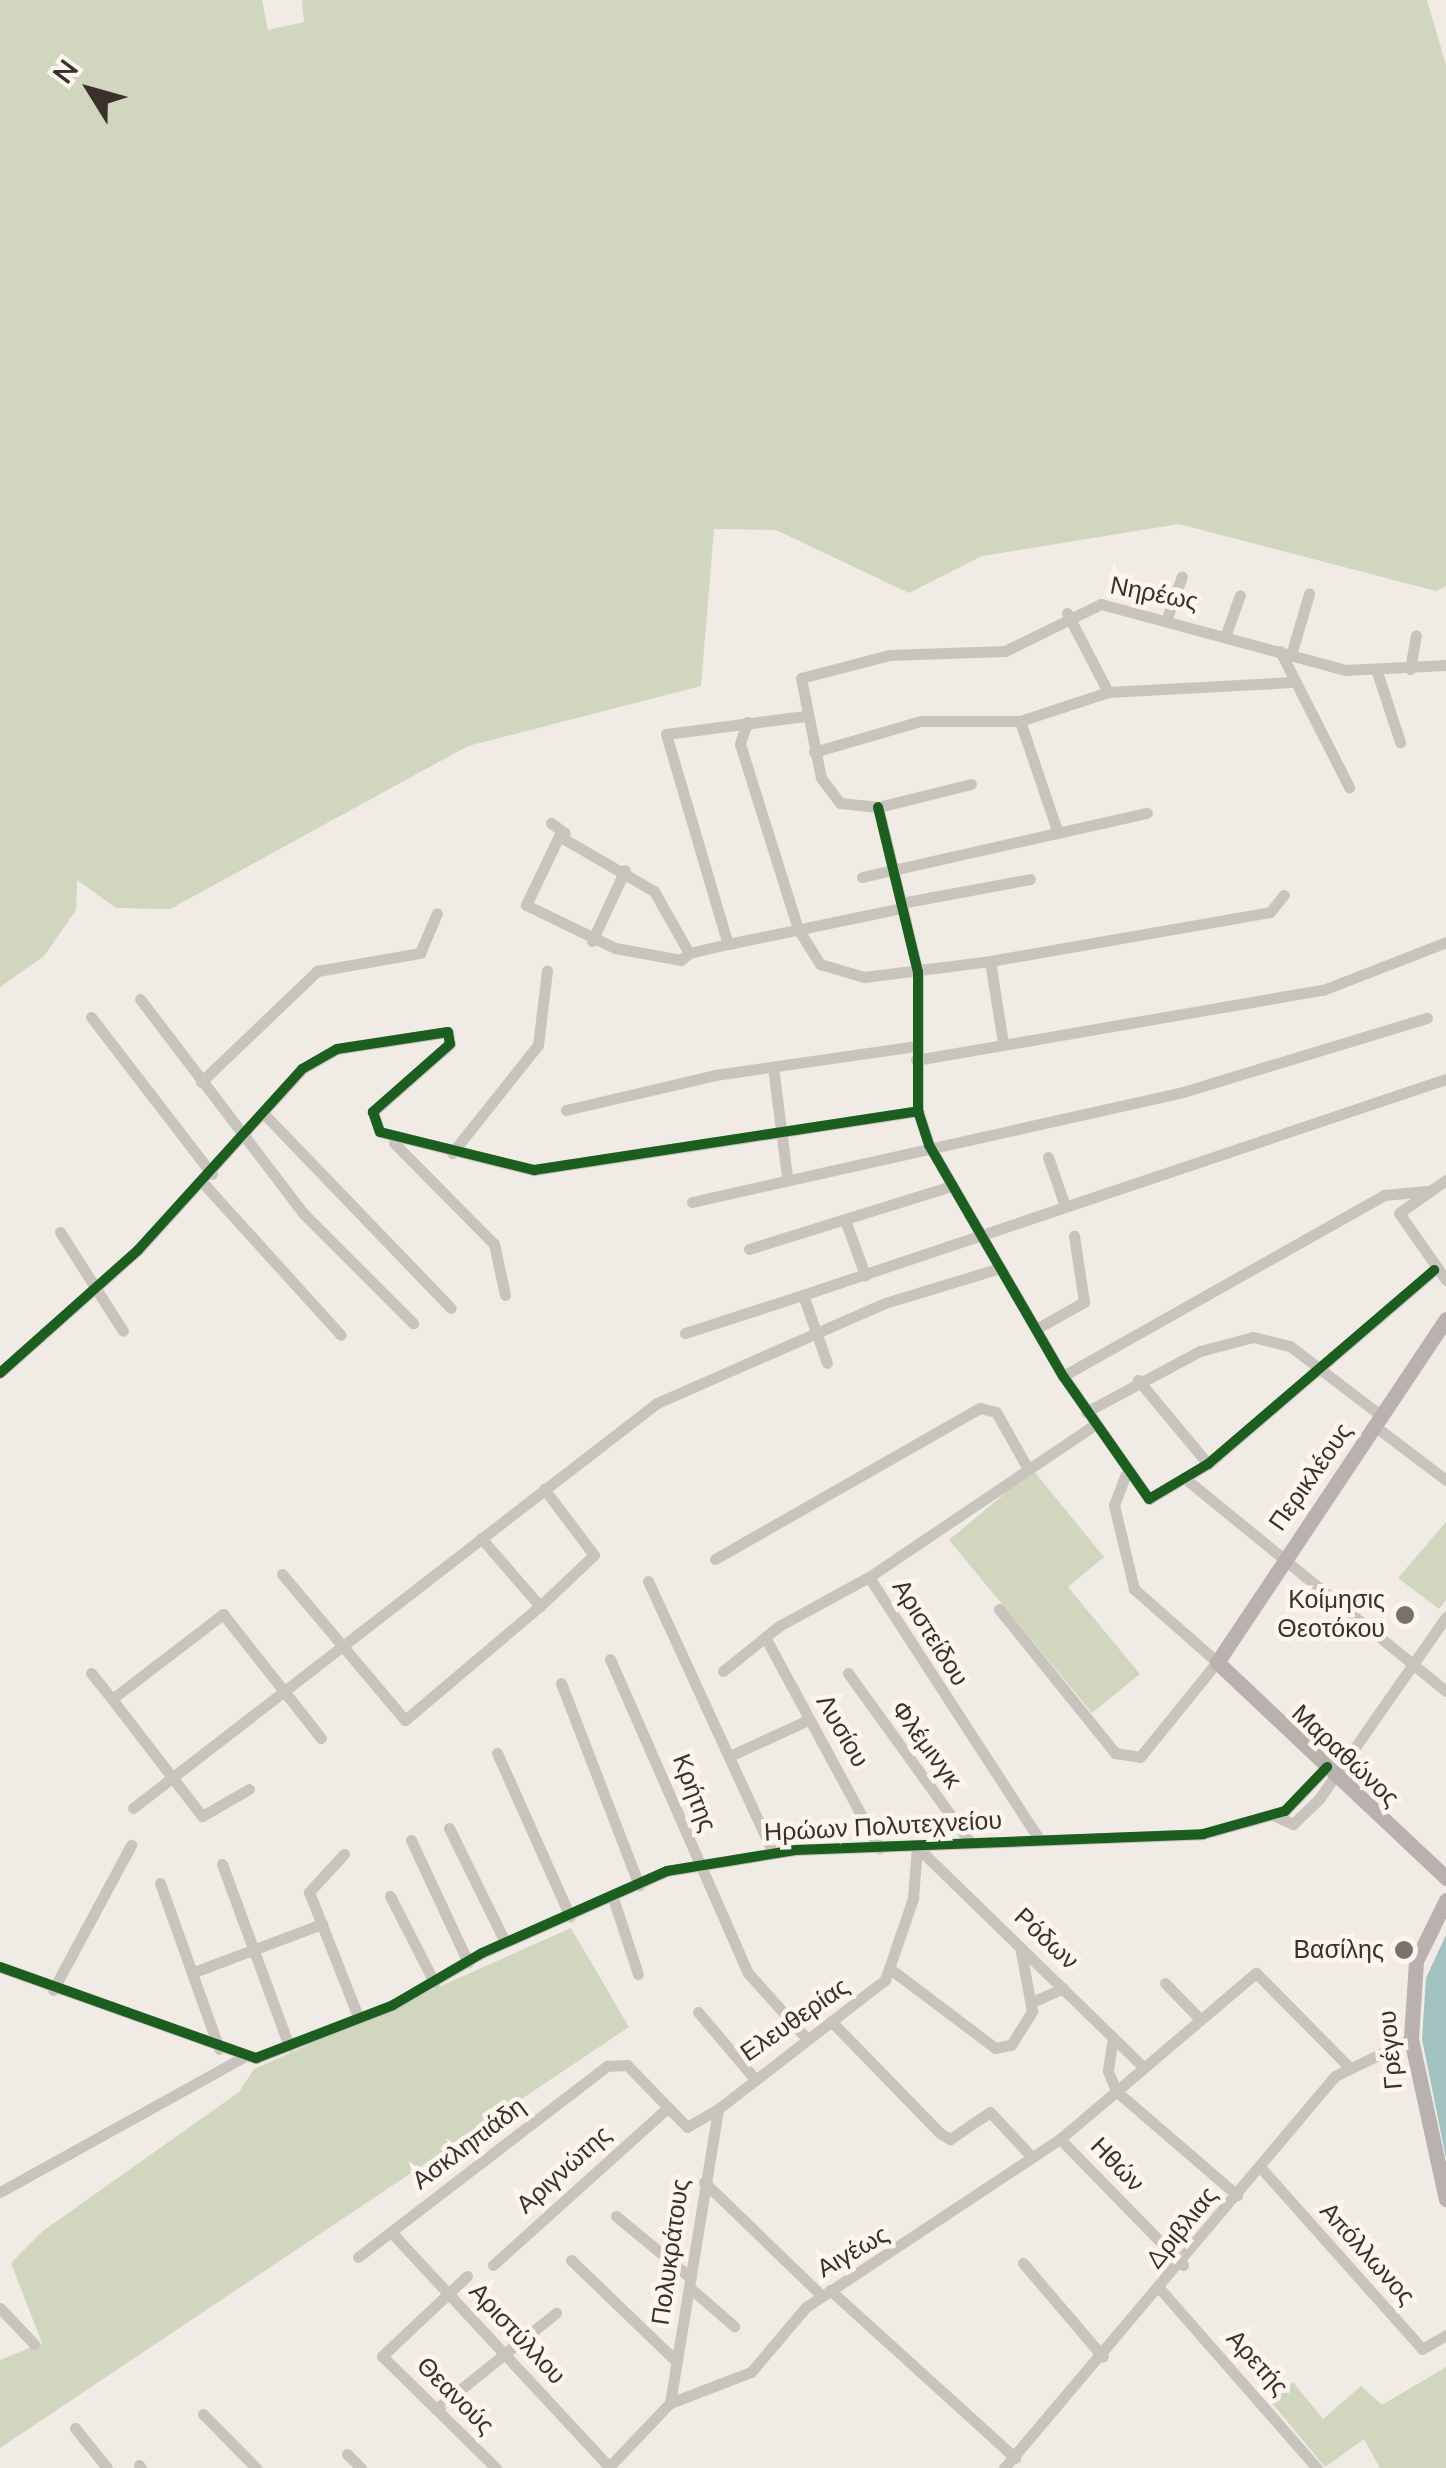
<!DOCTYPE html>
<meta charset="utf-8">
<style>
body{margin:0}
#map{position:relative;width:1446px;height:2468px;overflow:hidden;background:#f0ebe5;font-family:"Nunito Sans",sans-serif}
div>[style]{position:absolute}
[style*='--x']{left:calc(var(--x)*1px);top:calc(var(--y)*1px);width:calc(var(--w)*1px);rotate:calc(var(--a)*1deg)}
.green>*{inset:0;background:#d1d6bf}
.water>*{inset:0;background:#a1c2c1}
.minor>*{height:11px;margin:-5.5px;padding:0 5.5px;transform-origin:5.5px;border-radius:5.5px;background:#c9c3be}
.major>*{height:15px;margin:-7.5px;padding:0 7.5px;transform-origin:7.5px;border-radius:7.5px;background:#b8b1ad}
.cycleway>*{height:10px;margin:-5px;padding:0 5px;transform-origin:5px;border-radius:5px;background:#1b5e20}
.dots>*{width:28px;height:28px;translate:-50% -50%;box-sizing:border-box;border:5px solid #fbf5ee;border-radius:50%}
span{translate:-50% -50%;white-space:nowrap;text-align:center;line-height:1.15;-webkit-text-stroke:9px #fbf5ee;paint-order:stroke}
.street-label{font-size:25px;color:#3b302b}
.poi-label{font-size:25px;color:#3b302b}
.right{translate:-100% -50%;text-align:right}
.north{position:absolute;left:40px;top:40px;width:100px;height:100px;-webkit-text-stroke:8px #fbf5ee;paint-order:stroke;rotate:307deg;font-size:28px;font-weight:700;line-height:40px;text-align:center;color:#3b302b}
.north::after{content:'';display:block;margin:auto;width:35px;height:45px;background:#3b302b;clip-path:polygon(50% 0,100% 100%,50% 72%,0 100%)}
</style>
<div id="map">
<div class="green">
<i style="clip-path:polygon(0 0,262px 0,268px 30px,304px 22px,302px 0,1427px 0,1446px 65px,1446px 586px,1436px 591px,1179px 524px,982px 556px,909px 593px,776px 530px,714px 529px,701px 686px,468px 746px,170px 909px,116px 908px,77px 880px,76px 910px,44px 956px,0 987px)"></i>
<i style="clip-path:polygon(1033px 1470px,1104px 1557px,1068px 1587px,1140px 1674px,1092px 1713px,949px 1540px)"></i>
<i style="clip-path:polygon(1446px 1522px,1446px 1600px,1439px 1609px,1398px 1578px)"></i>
<i style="clip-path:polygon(571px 1928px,629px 2027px,0 2448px,0 2360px,42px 2343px,11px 2263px,43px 2231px,239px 2092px,254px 2069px)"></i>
<i style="clip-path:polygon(1446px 2367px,1446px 2468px,1380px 2468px,1364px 2439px,1325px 2467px,1272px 2403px,1293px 2382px,1323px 2419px,1361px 2386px,1382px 2405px)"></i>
</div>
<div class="water">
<i style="clip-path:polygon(1446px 1935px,1446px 2158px,1422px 2039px,1426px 1978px)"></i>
</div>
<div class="minor">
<i style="--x:1168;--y:615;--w:41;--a:-70.3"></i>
<i style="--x:1226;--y:634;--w:41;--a:-70.3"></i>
<i style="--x:1280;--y:651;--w:153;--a:63.1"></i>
<i style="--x:1291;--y:655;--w:64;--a:-73.6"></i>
<i style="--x:1410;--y:669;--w:34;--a:-80"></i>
<i style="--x:1377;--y:672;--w:74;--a:71.8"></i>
<i style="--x:1108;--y:692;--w:184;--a:-3.1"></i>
<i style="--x:805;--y:716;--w:140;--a:172.6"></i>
<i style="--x:666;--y:734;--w:219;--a:73.6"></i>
<i style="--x:728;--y:944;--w:178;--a:-11.7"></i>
<i style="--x:1020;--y:721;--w:118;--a:71.3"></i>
<i style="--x:747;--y:722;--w:23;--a:108"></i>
<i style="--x:740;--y:744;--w:194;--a:72.6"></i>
<i style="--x:798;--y:929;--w:41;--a:57.8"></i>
<i style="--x:820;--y:964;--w:46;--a:16.5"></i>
<i style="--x:864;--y:977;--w:127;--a:-7.2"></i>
<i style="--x:814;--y:752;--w:111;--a:-16.2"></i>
<i style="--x:921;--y:721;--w:99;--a:0"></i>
<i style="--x:1020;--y:721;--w:93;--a:-18.2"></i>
<i style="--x:1108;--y:692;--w:89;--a:-117.4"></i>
<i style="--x:971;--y:784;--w:96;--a:166.1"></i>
<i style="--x:878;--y:807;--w:38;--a:-174"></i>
<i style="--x:840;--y:803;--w:31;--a:-127"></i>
<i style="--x:821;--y:778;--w:102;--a:-101.3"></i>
<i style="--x:801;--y:678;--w:91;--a:-14.6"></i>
<i style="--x:889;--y:655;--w:116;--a:-2"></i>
<i style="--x:1005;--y:651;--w:107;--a:-26.1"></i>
<i style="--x:1101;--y:604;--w:253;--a:15.1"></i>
<i style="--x:1345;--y:670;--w:101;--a:-2.8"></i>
<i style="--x:878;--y:807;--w:170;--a:76.4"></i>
<i style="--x:918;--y:972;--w:139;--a:90"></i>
<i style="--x:918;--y:1111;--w:36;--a:72"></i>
<i style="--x:929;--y:1145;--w:267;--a:59.9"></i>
<i style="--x:1063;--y:1376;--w:150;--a:55"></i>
<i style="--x:1149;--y:1499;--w:69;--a:-30.7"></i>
<i style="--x:1208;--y:1464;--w:298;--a:-40.6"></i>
<i style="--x:551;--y:823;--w:17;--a:36"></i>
<i style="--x:862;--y:877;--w:292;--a:-12.7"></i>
<i style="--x:901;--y:903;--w:131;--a:-10.5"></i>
<i style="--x:592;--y:941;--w:78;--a:-65.1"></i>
<i style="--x:689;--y:953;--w:11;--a:139"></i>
<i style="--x:681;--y:960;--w:67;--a:-169.7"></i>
<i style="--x:615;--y:948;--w:99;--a:-154.2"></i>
<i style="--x:526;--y:905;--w:76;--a:-64.4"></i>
<i style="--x:559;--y:836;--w:110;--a:30.1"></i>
<i style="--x:654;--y:891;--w:71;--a:60.6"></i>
<i style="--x:689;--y:953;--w:40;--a:-13"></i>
<i style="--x:140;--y:999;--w:269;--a:52.7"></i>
<i style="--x:303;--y:1213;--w:156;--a:45"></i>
<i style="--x:91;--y:1017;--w:198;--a:52.4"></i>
<i style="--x:1003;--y:1043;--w:83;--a:-99"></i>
<i style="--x:990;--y:961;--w:284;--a:-9.9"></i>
<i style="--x:1270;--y:912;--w:22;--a:-51"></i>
<i style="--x:916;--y:1060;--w:413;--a:-9.8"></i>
<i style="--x:1323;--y:990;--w:132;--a:-21.3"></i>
<i style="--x:773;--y:1067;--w:111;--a:82.7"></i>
<i style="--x:201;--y:1082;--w:161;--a:-43.7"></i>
<i style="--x:317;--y:971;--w:105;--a:-9.9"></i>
<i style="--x:420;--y:953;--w:43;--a:-67"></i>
<i style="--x:566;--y:1110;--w:153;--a:-13.2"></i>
<i style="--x:715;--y:1075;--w:204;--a:-8.2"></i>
<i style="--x:267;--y:1117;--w:265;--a:46.1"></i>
<i style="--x:394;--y:1143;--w:142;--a:45.3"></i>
<i style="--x:494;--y:1244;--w:52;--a:77.8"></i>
<i style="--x:452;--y:1153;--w:138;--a:-51.5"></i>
<i style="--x:538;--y:1045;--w:75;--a:-83.1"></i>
<i style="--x:1048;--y:1157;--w:52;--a:70.9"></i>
<i style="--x:1446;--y:1180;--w:57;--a:144.9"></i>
<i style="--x:1399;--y:1213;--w:82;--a:55"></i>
<i style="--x:203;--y:1183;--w:205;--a:47.8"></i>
<i style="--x:692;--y:1202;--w:503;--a:-12.63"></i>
<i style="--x:1183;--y:1092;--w:255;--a:-16.9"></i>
<i style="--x:845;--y:1220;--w:59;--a:70"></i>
<i style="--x:60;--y:1232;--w:117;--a:57.5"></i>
<i style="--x:749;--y:1249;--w:212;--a:-17.3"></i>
<i style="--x:803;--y:1295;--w:678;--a:-18.57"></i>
<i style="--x:1036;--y:1329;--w:55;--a:-29.4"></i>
<i style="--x:1084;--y:1302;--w:67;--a:-98.6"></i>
<i style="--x:685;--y:1333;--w:124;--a:-17.9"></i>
<i style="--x:803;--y:1295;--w:72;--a:70.6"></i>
<i style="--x:0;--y:1373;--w:185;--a:-41.7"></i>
<i style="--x:138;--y:1250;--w:244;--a:-47.8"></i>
<i style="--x:302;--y:1069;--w:40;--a:-29.7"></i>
<i style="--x:337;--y:1049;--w:112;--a:-8.7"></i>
<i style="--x:448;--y:1032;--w:12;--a:81"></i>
<i style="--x:450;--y:1044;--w:103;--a:138.6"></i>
<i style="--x:373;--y:1112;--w:21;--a:71"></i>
<i style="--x:380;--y:1132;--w:159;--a:13.9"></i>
<i style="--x:534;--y:1170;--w:389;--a:-8.7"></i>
<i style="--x:1063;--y:1376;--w:369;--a:-29.4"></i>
<i style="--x:1384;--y:1195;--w:42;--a:-5.4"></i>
<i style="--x:1138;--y:1380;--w:109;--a:50.2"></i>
<i style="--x:1086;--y:1412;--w:129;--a:-28.2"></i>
<i style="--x:1200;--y:1351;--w:55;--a:-14.8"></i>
<i style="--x:1253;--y:1337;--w:38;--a:14"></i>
<i style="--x:1290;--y:1346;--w:117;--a:37.4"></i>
<i style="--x:1376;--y:1427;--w:88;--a:37.1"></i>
<i style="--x:1187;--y:1480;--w:334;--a:39.2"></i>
<i style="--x:481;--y:1538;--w:90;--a:49.1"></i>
<i style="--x:540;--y:1606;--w:74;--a:-43.4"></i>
<i style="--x:594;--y:1555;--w:83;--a:-127.1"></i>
<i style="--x:715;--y:1559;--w:305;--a:-29.7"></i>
<i style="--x:980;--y:1408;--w:16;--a:14"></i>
<i style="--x:996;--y:1412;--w:63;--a:60.6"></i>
<i style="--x:282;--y:1574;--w:191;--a:49.9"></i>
<i style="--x:405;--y:1720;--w:177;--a:-40.2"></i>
<i style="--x:648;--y:1581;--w:299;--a:65.3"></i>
<i style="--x:999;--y:1609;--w:185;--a:51.1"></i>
<i style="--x:1115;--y:1753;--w:25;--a:9"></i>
<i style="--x:1140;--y:1757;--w:122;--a:-51"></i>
<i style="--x:1217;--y:1662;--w:111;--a:-138.7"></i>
<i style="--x:1134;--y:1589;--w:86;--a:-103.4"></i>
<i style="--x:1114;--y:1505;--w:34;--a:-69"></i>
<i style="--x:765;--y:1637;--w:240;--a:61.6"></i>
<i style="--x:610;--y:1659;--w:343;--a:66.3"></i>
<i style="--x:748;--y:1973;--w:89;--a:48.2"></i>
<i style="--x:723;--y:1671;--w:72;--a:-38.8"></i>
<i style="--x:779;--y:1626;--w:102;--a:-28.6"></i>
<i style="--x:91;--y:1673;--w:33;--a:51"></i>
<i style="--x:848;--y:1673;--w:208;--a:54.2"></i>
<i style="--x:561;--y:1683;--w:217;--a:68.9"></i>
<i style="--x:497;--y:1753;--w:179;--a:65.9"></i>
<i style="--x:734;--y:1754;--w:81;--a:-24.7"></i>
<i style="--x:249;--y:1789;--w:54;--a:150.1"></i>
<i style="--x:202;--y:1816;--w:148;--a:-127.6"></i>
<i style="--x:112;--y:1699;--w:140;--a:-37.4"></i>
<i style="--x:223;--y:1614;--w:158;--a:51.7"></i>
<i style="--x:133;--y:1808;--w:662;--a:-37.7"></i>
<i style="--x:657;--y:1403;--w:249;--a:-23.7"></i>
<i style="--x:885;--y:1303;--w:117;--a:-16.9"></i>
<i style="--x:1275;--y:1816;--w:20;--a:24"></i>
<i style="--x:1293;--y:1824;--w:36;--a:-44"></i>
<i style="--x:1319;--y:1799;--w:222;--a:-55.1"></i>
<i style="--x:449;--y:1828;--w:127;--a:63.8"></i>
<i style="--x:1039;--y:1839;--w:312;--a:-123"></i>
<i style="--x:869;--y:1577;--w:272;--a:-34"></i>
<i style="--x:411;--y:1840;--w:135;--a:65"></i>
<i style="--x:917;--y:1847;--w:314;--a:44.2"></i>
<i style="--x:344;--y:1854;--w:52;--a:132.6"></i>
<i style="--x:309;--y:1892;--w:136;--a:68.5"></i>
<i style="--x:222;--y:1864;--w:194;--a:69.8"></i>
<i style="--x:160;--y:1883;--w:176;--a:70.4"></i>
<i style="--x:390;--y:1896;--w:97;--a:62.9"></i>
<i style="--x:613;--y:1898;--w:80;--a:71.8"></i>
<i style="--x:0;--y:1967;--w:272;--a:19.6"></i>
<i style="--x:256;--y:2058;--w:147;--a:-21.1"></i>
<i style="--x:393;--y:2005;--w:103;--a:-30.3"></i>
<i style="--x:482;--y:1953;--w:202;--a:-23.9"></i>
<i style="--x:667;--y:1871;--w:130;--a:-9.3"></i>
<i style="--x:795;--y:1850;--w:408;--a:-2.2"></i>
<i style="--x:1203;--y:1834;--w:85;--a:-15.7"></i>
<i style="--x:1285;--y:1811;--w:61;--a:-46.3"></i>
<i style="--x:889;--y:1968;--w:133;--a:37"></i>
<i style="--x:995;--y:2048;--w:16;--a:-11"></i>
<i style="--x:1011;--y:2045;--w:40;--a:-58"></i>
<i style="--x:1032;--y:2011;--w:60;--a:-100.6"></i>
<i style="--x:194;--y:1972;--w:137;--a:-20.6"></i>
<i style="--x:1165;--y:1983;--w:50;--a:45.8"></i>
<i style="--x:53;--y:1990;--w:165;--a:-61.7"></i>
<i style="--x:1032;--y:2002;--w:34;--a:-24"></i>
<i style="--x:698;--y:2012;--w:87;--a:49.7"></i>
<i style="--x:831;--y:2021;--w:156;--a:45.8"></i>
<i style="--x:940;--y:2133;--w:12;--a:31"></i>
<i style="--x:950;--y:2139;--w:48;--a:-34"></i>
<i style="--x:990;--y:2112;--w:59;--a:47.1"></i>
<i style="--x:1113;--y:2038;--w:33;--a:99"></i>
<i style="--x:1108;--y:2071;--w:22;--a:68"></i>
<i style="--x:1116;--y:2091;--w:160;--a:40.7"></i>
<i style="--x:1060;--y:2139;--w:257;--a:-40.3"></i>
<i style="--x:1256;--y:1973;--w:131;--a:45.3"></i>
<i style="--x:1060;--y:2139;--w:176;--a:45.7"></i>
<i style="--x:1261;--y:2168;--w:242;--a:48.3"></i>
<i style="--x:1422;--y:2349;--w:28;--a:-30"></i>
<i style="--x:704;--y:2182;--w:164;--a:44"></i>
<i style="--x:0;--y:2192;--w:277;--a:-29"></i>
<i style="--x:616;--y:2216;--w:97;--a:39.6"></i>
<i style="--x:391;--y:2232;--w:321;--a:47.1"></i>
<i style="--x:358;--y:2257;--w:314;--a:-37.5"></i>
<i style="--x:607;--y:2066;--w:20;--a:-3"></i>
<i style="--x:627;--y:2065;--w:86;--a:45.9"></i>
<i style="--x:687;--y:2127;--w:36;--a:-30"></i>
<i style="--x:718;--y:2109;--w:211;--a:-37.7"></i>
<i style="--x:885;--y:1980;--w:87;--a:-71.1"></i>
<i style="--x:913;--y:1898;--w:51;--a:-85.5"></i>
<i style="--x:571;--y:2260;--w:147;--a:43.9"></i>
<i style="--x:1023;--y:2263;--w:123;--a:49.6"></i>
<i style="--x:493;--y:2265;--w:233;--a:-42"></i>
<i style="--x:467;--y:2276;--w:117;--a:136.7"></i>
<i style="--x:382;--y:2356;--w:160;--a:44.5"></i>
<i style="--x:689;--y:2287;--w:60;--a:40.9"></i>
<i style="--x:830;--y:2290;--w:250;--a:42.2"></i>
<i style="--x:1161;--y:2290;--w:237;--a:48.8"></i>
<i style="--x:0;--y:2308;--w:50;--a:46.6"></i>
<i style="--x:670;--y:2403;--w:87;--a:-20.9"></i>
<i style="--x:751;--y:2372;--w:85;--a:-49.8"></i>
<i style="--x:806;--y:2307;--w:305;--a:-33.5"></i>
<i style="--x:436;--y:2409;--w:154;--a:-38.7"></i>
<i style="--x:203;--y:2414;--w:76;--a:45.5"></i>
<i style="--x:75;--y:2428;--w:51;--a:51.3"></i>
<i style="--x:347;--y:2454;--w:20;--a:45"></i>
<i style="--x:139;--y:2465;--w:4;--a:56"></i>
<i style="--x:608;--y:2468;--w:90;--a:-46.4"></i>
<i style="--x:670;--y:2403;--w:298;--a:-80.7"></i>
<i style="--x:1004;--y:2468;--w:513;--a:-49.82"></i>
<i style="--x:1335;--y:2076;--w:85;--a:-26"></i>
</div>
<div class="major">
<i style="--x:1446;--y:1319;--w:412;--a:123.7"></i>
<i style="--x:1217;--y:1662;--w:315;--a:43.3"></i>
<i style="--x:1446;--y:1900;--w:68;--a:116.2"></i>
<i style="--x:1416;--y:1961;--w:78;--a:93.7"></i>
<i style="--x:1411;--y:2039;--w:164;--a:77.7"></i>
</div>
<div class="cycleway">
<i style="--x:878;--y:807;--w:170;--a:76.4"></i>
<i style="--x:918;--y:972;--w:139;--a:90"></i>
<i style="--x:918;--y:1111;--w:36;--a:72"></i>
<i style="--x:929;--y:1145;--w:267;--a:59.9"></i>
<i style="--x:1063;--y:1376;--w:150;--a:55"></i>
<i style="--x:1149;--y:1499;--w:69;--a:-30.7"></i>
<i style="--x:1208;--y:1464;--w:298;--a:-40.6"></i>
<i style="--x:0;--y:1373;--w:185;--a:-41.7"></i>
<i style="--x:138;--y:1250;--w:244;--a:-47.8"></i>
<i style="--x:302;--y:1069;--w:40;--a:-29.7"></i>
<i style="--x:337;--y:1049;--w:112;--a:-8.7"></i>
<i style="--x:448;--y:1032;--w:12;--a:81"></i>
<i style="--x:450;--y:1044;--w:103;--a:138.6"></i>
<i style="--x:373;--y:1112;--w:21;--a:71"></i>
<i style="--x:380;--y:1132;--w:159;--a:13.9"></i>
<i style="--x:534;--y:1170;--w:389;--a:-8.7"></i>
<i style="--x:0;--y:1967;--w:272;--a:19.6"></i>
<i style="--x:256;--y:2058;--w:147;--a:-21.1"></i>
<i style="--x:393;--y:2005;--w:103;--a:-30.3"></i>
<i style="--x:482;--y:1953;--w:202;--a:-23.9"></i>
<i style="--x:667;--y:1871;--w:130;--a:-9.3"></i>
<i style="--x:795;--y:1850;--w:408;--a:-2.2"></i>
<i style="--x:1203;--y:1834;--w:85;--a:-15.7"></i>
<i style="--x:1285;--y:1811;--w:61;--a:-46.3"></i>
</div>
<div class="dots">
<i style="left:1405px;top:1615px;background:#7a716c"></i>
<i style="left:1404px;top:1950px;background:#7a716c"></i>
</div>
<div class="street-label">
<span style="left:1154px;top:594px;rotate:11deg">Νηρέως</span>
<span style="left:1311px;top:1477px;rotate:-55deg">Περικλέους</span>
<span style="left:930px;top:1633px;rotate:58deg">Αριστείδου</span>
<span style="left:842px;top:1731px;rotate:60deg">Λυσίου</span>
<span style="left:926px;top:1745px;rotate:54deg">Φλέμινγκ</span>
<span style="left:1345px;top:1756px;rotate:43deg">Μαραθώνος</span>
<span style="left:694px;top:1793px;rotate:69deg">Κρήτης</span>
<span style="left:883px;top:1827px;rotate:-3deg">Ηρώων Πολυτεχνείου</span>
<span style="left:1046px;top:1939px;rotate:43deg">Ρόδων</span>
<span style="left:795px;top:2020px;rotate:-35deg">Ελευθερίας</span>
<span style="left:1391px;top:2050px;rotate:-95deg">Γρέγου</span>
<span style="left:469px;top:2144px;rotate:-37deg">Ασκληπιάδη</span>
<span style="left:1117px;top:2165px;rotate:46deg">Ηθών</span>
<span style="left:564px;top:2170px;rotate:-42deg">Αριγνώτης</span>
<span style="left:1182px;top:2228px;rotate:-51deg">Δριβλιας</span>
<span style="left:671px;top:2252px;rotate:-82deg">Πολυκράτους</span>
<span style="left:853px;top:2252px;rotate:-30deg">Αιγέως</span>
<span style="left:1367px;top:2254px;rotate:48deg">Απόλλωνος</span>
<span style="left:517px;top:2334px;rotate:47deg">Αριστύλλου</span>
<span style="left:1257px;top:2363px;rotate:48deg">Αρετής</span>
<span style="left:455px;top:2396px;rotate:45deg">Θεανούς</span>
</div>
<div class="poi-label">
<span class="right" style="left:1385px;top:1615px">Κοίμησις<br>Θεοτόκου</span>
<span class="right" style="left:1384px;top:1950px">Βασίλης</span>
</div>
<div class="north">N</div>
</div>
